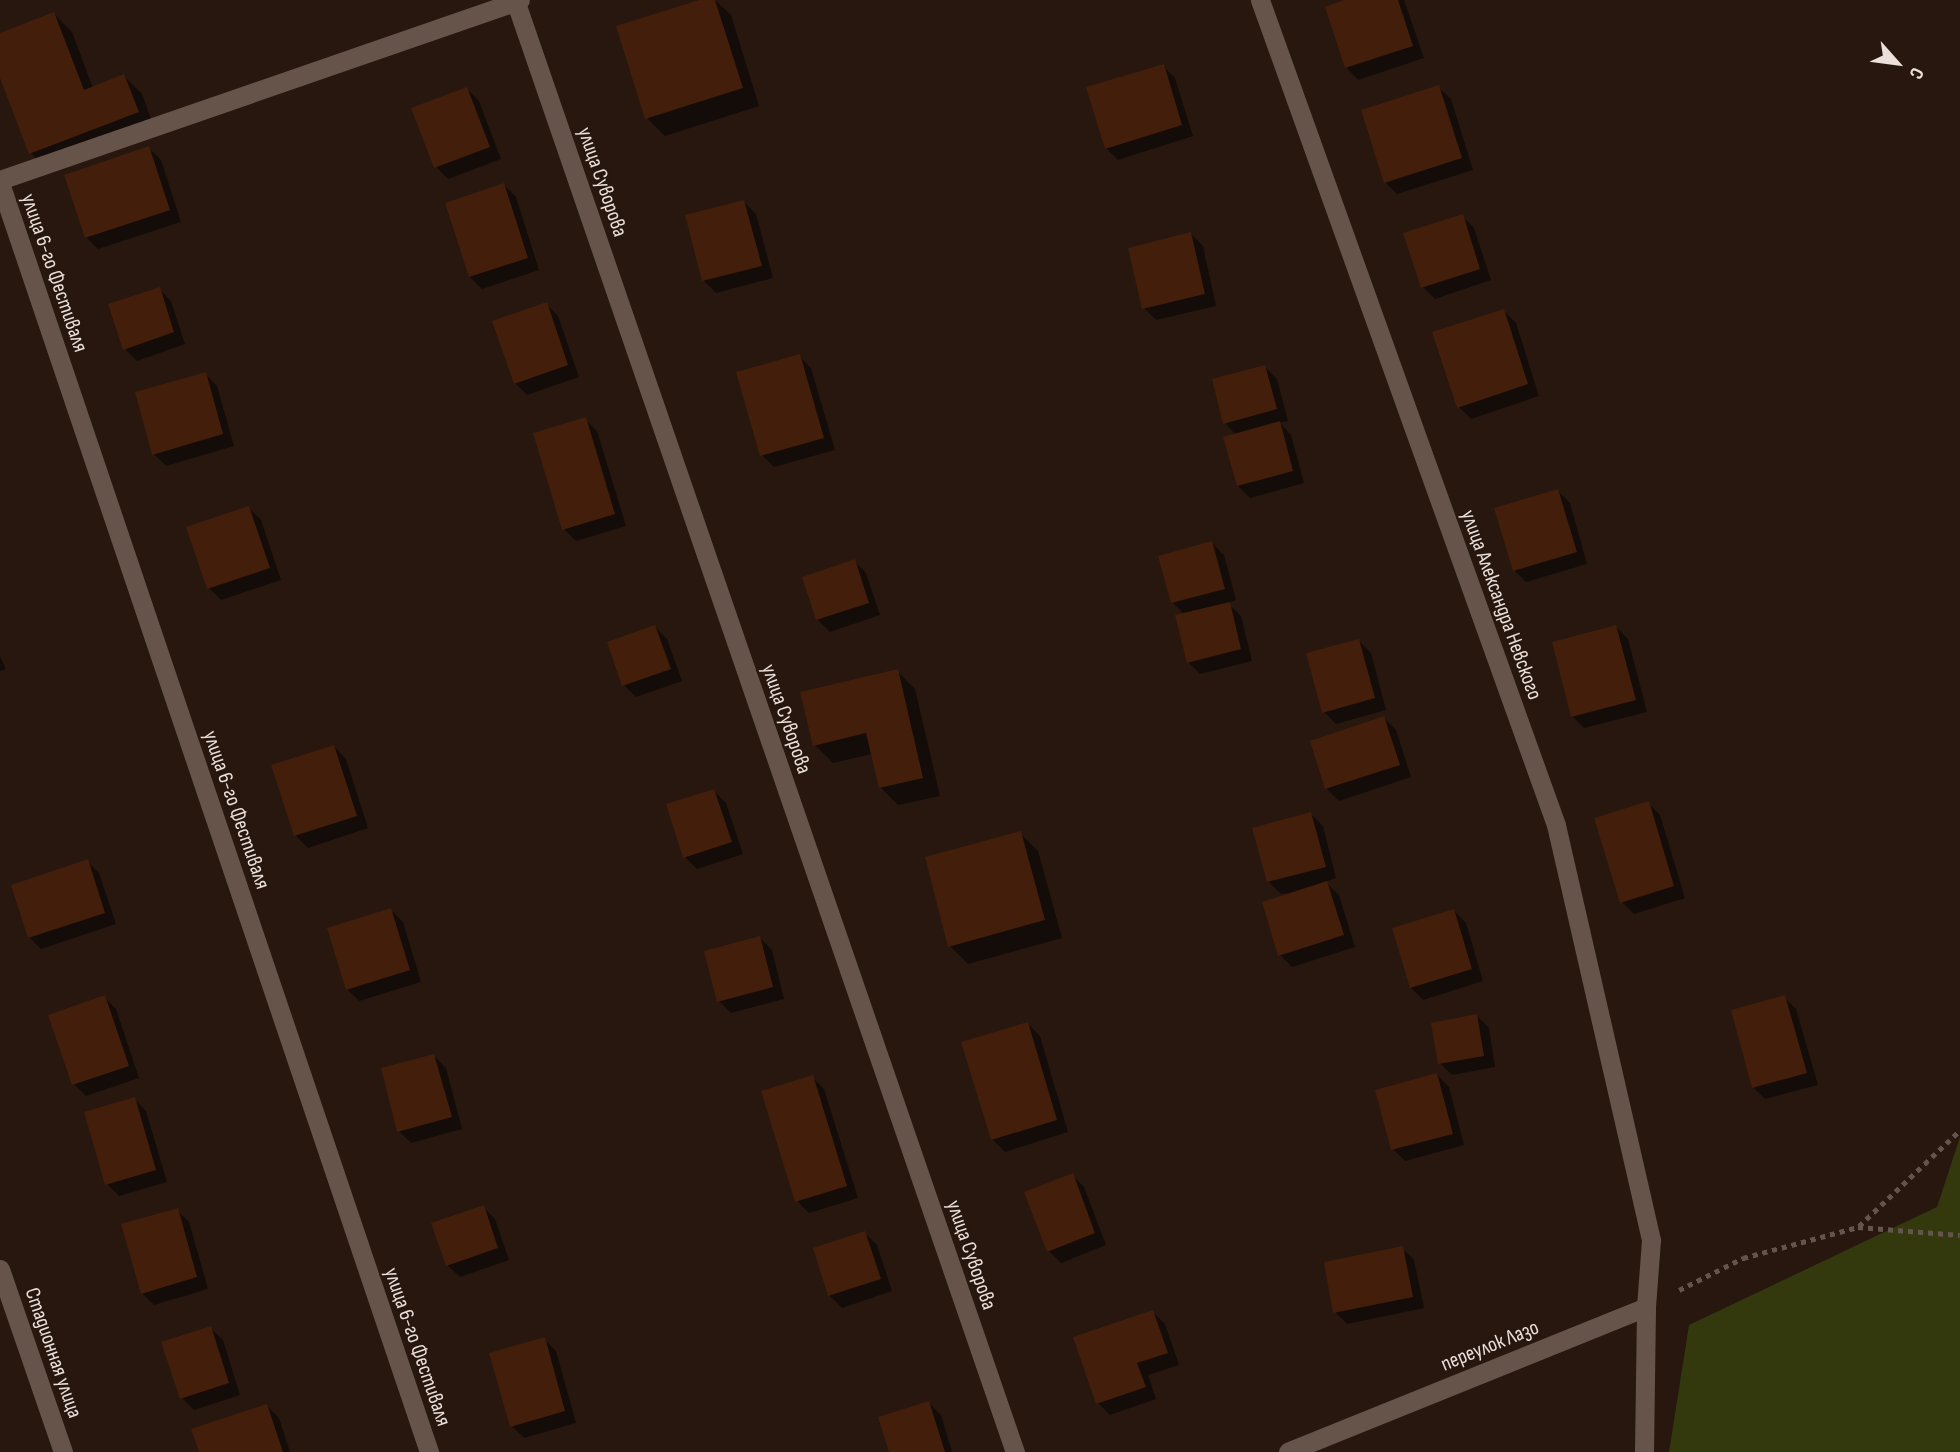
<!DOCTYPE html>
<meta charset="utf-8">
<style>
body{margin:0}
#map{position:relative;width:1960px;height:1452px;overflow:hidden;background:#27170f;font-family:"Sofia Sans Condensed",sans-serif}
div>[style]{position:absolute}
[style*='--x']{left:calc(var(--x)*1px);top:calc(var(--y)*1px);width:calc(var(--w)*1px);rotate:calc(var(--a)*1deg)}
.green>*{inset:0;background:#33390c}
.shadow>*{inset:0;background:#0007}
.building>*{inset:0;background:#431e0b}
.path>*{height:4.5px;margin-top:-2.25px;transform-origin:0;background:repeating-linear-gradient(90deg,#63544d 0 5px,transparent 0 10px)}
.minor>*{height:19px;margin:-9.5px;padding:0 9.5px;transform-origin:9.5px;border-radius:9.5px;background:#66534a}
span{translate:-50% -50%;white-space:nowrap;text-align:center;line-height:1.15;-webkit-text-stroke:5px #27170f;paint-order:stroke}
.street-label{font-size:21px;color:#ece0db}
.north{position:absolute;left:1862px;top:28px;width:70px;height:70px;-webkit-text-stroke:5px #27170f;paint-order:stroke;rotate:118deg;font-size:19px;font-weight:700;line-height:28px;text-align:center;color:#ece0db}
.north::after{content:'';display:block;margin:auto;width:24px;height:32px;background:#ece0db;clip-path:polygon(50% 0,100% 100%,50% 72%,0 100%)}
</style>
<div id="map">
<div class="green">
<i style="clip-path:polygon(1960px 1137px,1960px 1452px,1669px 1452px,1689px 1325px,1937px 1207px)"></i>
</div>
<div class="shadow">
<i style="clip-path:polygon(704px 0,715px 0,731px 15px,759px 106px,665px 136px,647px 118px)"></i>
<i style="clip-path:polygon(1350px 0,1404px 0,1424px 58px,1358px 80px,1346px 67px)"></i>
<i style="clip-path:polygon(54px 14px,72px 32px,93px 88px,124px 76px,142px 94px,155px 130px,49px 171px,31px 153px,0 73px,0 34px)"></i>
<i style="clip-path:polygon(1163px 66px,1175px 78px,1193px 136px,1118px 160px,1106px 148px)"></i>
<i style="clip-path:polygon(1438px 87px,1451px 99px,1473px 170px,1397px 194px,1385px 182px)"></i>
<i style="clip-path:polygon(467px 89px,479px 101px,501px 159px,448px 179px,436px 167px)"></i>
<i style="clip-path:polygon(149px 148px,161px 160px,181px 222px,98px 249px,86px 237px)"></i>
<i style="clip-path:polygon(504px 185px,516px 197px,539px 270px,482px 289px,470px 277px)"></i>
<i style="clip-path:polygon(744px 202px,756px 214px,773px 278px,716px 293px,704px 281px,688px 216px)"></i>
<i style="clip-path:polygon(1462px 216px,1474px 228px,1491px 280px,1435px 299px,1423px 287px)"></i>
<i style="clip-path:polygon(1191px 234px,1203px 246px,1216px 306px,1156px 320px,1144px 308px)"></i>
<i style="clip-path:polygon(159px 289px,171px 301px,185px 344px,137px 361px,125px 349px)"></i>
<i style="clip-path:polygon(546px 304px,558px 316px,579px 377px,527px 395px,515px 383px)"></i>
<i style="clip-path:polygon(1504px 311px,1516px 323px,1539px 396px,1471px 419px,1459px 407px)"></i>
<i style="clip-path:polygon(799px 356px,811px 368px,835px 450px,774px 467px,762px 455px)"></i>
<i style="clip-path:polygon(1265px 367px,1277px 379px,1288px 421px,1280px 423px,1291px 435px,1304px 483px,1250px 498px,1238px 486px,1236px 435px,1225px 423px)"></i>
<i style="clip-path:polygon(205px 374px,217px 386px,234px 446px,166px 466px,154px 454px)"></i>
<i style="clip-path:polygon(585px 419px,597px 431px,626px 526px,576px 541px,564px 529px)"></i>
<i style="clip-path:polygon(1558px 491px,1570px 503px,1587px 564px,1526px 582px,1514px 570px)"></i>
<i style="clip-path:polygon(249px 508px,261px 520px,281px 580px,221px 600px,209px 588px)"></i>
<i style="clip-path:polygon(1212px 543px,1224px 555px,1236px 600px,1228px 603px,1241px 616px,1252px 661px,1200px 674px,1188px 662px,1185px 615px,1172px 602px)"></i>
<i style="clip-path:polygon(854px 561px,866px 573px,880px 615px,830px 632px,818px 620px,805px 578px)"></i>
<i style="clip-path:polygon(655px 627px,667px 639px,682px 681px,636px 697px,624px 685px)"></i>
<i style="clip-path:polygon(1616px 627px,1628px 639px,1647px 712px,1584px 728px,1572px 716px)"></i>
<i style="clip-path:polygon(1359px 641px,1371px 653px,1386px 710px,1336px 724px,1324px 712px)"></i>
<i style="clip-path:polygon(0 657px,6px 669px,0 671px)"></i>
<i style="clip-path:polygon(897px 671px,915px 689px,940px 796px,898px 805px,880px 787px,872px 754px,833px 763px,815px 745px)"></i>
<i style="clip-path:polygon(1384px 718px,1396px 730px,1411px 777px,1339px 801px,1327px 789px,1312px 742px)"></i>
<i style="clip-path:polygon(334px 746px,346px 759px,368px 828px,308px 848px,296px 836px,273px 766px)"></i>
<i style="clip-path:polygon(714px 791px,726px 803px,743px 854px,697px 869px,685px 857px)"></i>
<i style="clip-path:polygon(1648px 803px,1660px 815px,1685px 898px,1634px 914px,1622px 902px)"></i>
<i style="clip-path:polygon(1311px 814px,1323px 826px,1336px 878px,1325px 882px,1339px 895px,1355px 947px,1292px 967px,1280px 955px,1298px 892px,1281px 894px,1269px 882px,1254px 829px)"></i>
<i style="clip-path:polygon(1020px 833px,1038px 851px,1062px 938px,968px 964px,950px 946px)"></i>
<i style="clip-path:polygon(87px 861px,99px 873px,116px 924px,41px 949px,29px 937px)"></i>
<i style="clip-path:polygon(391px 910px,403px 922px,421px 982px,359px 1001px,347px 989px)"></i>
<i style="clip-path:polygon(1454px 911px,1466px 923px,1483px 981px,1423px 1000px,1411px 988px)"></i>
<i style="clip-path:polygon(760px 938px,772px 950px,784px 999px,731px 1013px,719px 1001px)"></i>
<i style="clip-path:polygon(104px 997px,116px 1009px,139px 1078px,86px 1096px,74px 1084px)"></i>
<i style="clip-path:polygon(1784px 997px,1796px 1009px,1818px 1085px,1765px 1099px,1753px 1087px)"></i>
<i style="clip-path:polygon(1477px 1016px,1489px 1028px,1495px 1067px,1452px 1075px,1440px 1063px)"></i>
<i style="clip-path:polygon(1028px 1024px,1040px 1036px,1068px 1132px,1005px 1152px,993px 1140px,963px 1044px)"></i>
<i style="clip-path:polygon(434px 1056px,446px 1068px,462px 1129px,411px 1143px,399px 1131px)"></i>
<i style="clip-path:polygon(1437px 1075px,1449px 1087px,1464px 1145px,1405px 1161px,1393px 1149px)"></i>
<i style="clip-path:polygon(812px 1077px,824px 1089px,858px 1198px,809px 1213px,797px 1201px)"></i>
<i style="clip-path:polygon(134px 1099px,146px 1111px,167px 1182px,119px 1196px,107px 1184px)"></i>
<i style="clip-path:polygon(1072px 1175px,1084px 1187px,1106px 1245px,1061px 1263px,1049px 1251px)"></i>
<i style="clip-path:polygon(483px 1207px,495px 1219px,509px 1260px,460px 1277px,447px 1265px)"></i>
<i style="clip-path:polygon(177px 1210px,189px 1222px,208px 1289px,154px 1305px,142px 1293px)"></i>
<i style="clip-path:polygon(865px 1233px,877px 1245px,892px 1291px,842px 1308px,830px 1296px,815px 1249px)"></i>
<i style="clip-path:polygon(1402px 1248px,1414px 1260px,1424px 1308px,1347px 1324px,1335px 1312px)"></i>
<i style="clip-path:polygon(1153px 1312px,1165px 1324px,1179px 1365px,1148px 1375px,1156px 1399px,1110px 1415px,1098px 1403px)"></i>
<i style="clip-path:polygon(210px 1328px,223px 1340px,240px 1395px,194px 1410px,182px 1398px)"></i>
<i style="clip-path:polygon(544px 1339px,556px 1351px,576px 1423px,524px 1438px,512px 1426px)"></i>
<i style="clip-path:polygon(929px 1403px,941px 1415px,952px 1452px,891px 1452px)"></i>
<i style="clip-path:polygon(267px 1406px,279px 1418px,290px 1452px,201px 1452px)"></i>
</div>
<div class="building">
<i style="clip-path:polygon(699px 0,715px 0,743px 88px,645px 119px,616px 26px)"></i>
<i style="clip-path:polygon(1344px 0,1398px 0,1413px 46px,1345px 68px,1325px 7px)"></i>
<i style="clip-path:polygon(54px 12px,84px 90px,124px 74px,139px 112px,29px 154px,0 78px,0 33px)"></i>
<i style="clip-path:polygon(1164px 64px,1182px 125px,1105px 149px,1086px 87px)"></i>
<i style="clip-path:polygon(1439px 85px,1462px 158px,1384px 183px,1361px 110px)"></i>
<i style="clip-path:polygon(467px 87px,490px 147px,434px 168px,411px 108px)"></i>
<i style="clip-path:polygon(149px 146px,170px 210px,85px 238px,64px 175px)"></i>
<i style="clip-path:polygon(504px 183px,528px 258px,469px 277px,445px 203px)"></i>
<i style="clip-path:polygon(744px 200px,762px 266px,702px 281px,685px 215px)"></i>
<i style="clip-path:polygon(1463px 214px,1480px 269px,1421px 288px,1403px 233px)"></i>
<i style="clip-path:polygon(1191px 232px,1205px 294px,1142px 309px,1128px 248px)"></i>
<i style="clip-path:polygon(160px 287px,174px 332px,123px 350px,108px 304px)"></i>
<i style="clip-path:polygon(547px 302px,568px 365px,514px 384px,492px 321px)"></i>
<i style="clip-path:polygon(1504px 309px,1528px 384px,1457px 408px,1432px 332px)"></i>
<i style="clip-path:polygon(800px 354px,824px 438px,760px 456px,736px 372px)"></i>
<i style="clip-path:polygon(1265px 365px,1277px 409px,1223px 424px,1212px 379px)"></i>
<i style="clip-path:polygon(206px 372px,223px 434px,152px 455px,135px 392px)"></i>
<i style="clip-path:polygon(586px 417px,615px 514px,562px 530px,533px 433px)"></i>
<i style="clip-path:polygon(1280px 421px,1293px 471px,1237px 486px,1223px 437px)"></i>
<i style="clip-path:polygon(1558px 489px,1577px 552px,1513px 571px,1494px 508px)"></i>
<i style="clip-path:polygon(249px 506px,270px 568px,207px 589px,186px 527px)"></i>
<i style="clip-path:polygon(1212px 541px,1225px 589px,1171px 603px,1158px 556px)"></i>
<i style="clip-path:polygon(855px 559px,869px 603px,816px 620px,802px 577px)"></i>
<i style="clip-path:polygon(1230px 602px,1241px 649px,1187px 663px,1175px 615px)"></i>
<i style="clip-path:polygon(655px 625px,671px 669px,622px 686px,607px 642px)"></i>
<i style="clip-path:polygon(1616px 625px,1636px 700px,1571px 717px,1552px 642px)"></i>
<i style="clip-path:polygon(1359px 639px,1375px 698px,1322px 713px,1306px 653px)"></i>
<i style="clip-path:polygon(898px 669px,923px 778px,879px 788px,866px 733px,813px 746px,800px 692px)"></i>
<i style="clip-path:polygon(1384px 716px,1400px 765px,1325px 789px,1310px 741px)"></i>
<i style="clip-path:polygon(334px 745px,357px 816px,294px 836px,271px 765px)"></i>
<i style="clip-path:polygon(714px 789px,732px 842px,683px 858px,666px 804px)"></i>
<i style="clip-path:polygon(1649px 801px,1674px 886px,1620px 903px,1594px 818px)"></i>
<i style="clip-path:polygon(1311px 812px,1326px 867px,1267px 882px,1252px 828px)"></i>
<i style="clip-path:polygon(1021px 831px,1045px 920px,948px 947px,925px 857px)"></i>
<i style="clip-path:polygon(88px 859px,105px 913px,28px 938px,11px 885px)"></i>
<i style="clip-path:polygon(1327px 881px,1344px 935px,1278px 956px,1262px 902px)"></i>
<i style="clip-path:polygon(391px 908px,410px 970px,346px 990px,327px 928px)"></i>
<i style="clip-path:polygon(1454px 909px,1472px 969px,1410px 988px,1392px 928px)"></i>
<i style="clip-path:polygon(760px 936px,773px 987px,717px 1002px,704px 951px)"></i>
<i style="clip-path:polygon(105px 995px,129px 1066px,72px 1085px,48px 1015px)"></i>
<i style="clip-path:polygon(1785px 995px,1807px 1073px,1752px 1088px,1731px 1010px)"></i>
<i style="clip-path:polygon(1477px 1014px,1484px 1056px,1438px 1064px,1431px 1023px)"></i>
<i style="clip-path:polygon(1028px 1022px,1057px 1120px,991px 1140px,961px 1042px)"></i>
<i style="clip-path:polygon(434px 1054px,452px 1117px,397px 1132px,381px 1068px)"></i>
<i style="clip-path:polygon(1437px 1073px,1453px 1134px,1391px 1150px,1375px 1090px)"></i>
<i style="clip-path:polygon(813px 1075px,847px 1186px,795px 1202px,761px 1091px)"></i>
<i style="clip-path:polygon(135px 1097px,156px 1170px,105px 1185px,84px 1112px)"></i>
<i style="clip-path:polygon(1073px 1173px,1095px 1233px,1047px 1252px,1024px 1192px)"></i>
<i style="clip-path:polygon(484px 1205px,498px 1248px,446px 1266px,431px 1223px)"></i>
<i style="clip-path:polygon(178px 1208px,197px 1277px,141px 1294px,121px 1224px)"></i>
<i style="clip-path:polygon(865px 1231px,881px 1279px,828px 1296px,813px 1248px)"></i>
<i style="clip-path:polygon(1403px 1246px,1413px 1297px,1333px 1313px,1324px 1262px)"></i>
<i style="clip-path:polygon(1153px 1310px,1168px 1353px,1137px 1363px,1146px 1387px,1096px 1404px,1073px 1337px)"></i>
<i style="clip-path:polygon(211px 1326px,229px 1383px,180px 1399px,161px 1342px)"></i>
<i style="clip-path:polygon(545px 1337px,565px 1411px,510px 1427px,489px 1353px)"></i>
<i style="clip-path:polygon(929px 1401px,945px 1452px,889px 1452px,878px 1417px)"></i>
<i style="clip-path:polygon(267px 1404px,283px 1452px,199px 1452px,191px 1429px)"></i>
</div>
<div class="path">
<i style="--x:1859;--y:1226;--w:139;--a:-43.5"></i>
<i style="--x:1679;--y:1290;--w:72;--a:-26.6"></i>
<i style="--x:1743;--y:1258;--w:119;--a:-15.1"></i>
<i style="--x:1858;--y:1227;--w:102;--a:4.5"></i>
</div>
<div class="minor">
<i style="--x:515;--y:0;--w:1536;--a:71"></i>
<i style="--x:1260;--y:0;--w:876;--a:70.26"></i>
<i style="--x:1556;--y:825;--w:426;--a:77.1"></i>
<i style="--x:1651;--y:1240;--w:67;--a:94.3"></i>
<i style="--x:1646;--y:1307;--w:386;--a:158"></i>
<i style="--x:0;--y:180;--w:550;--a:-19.09"></i>
<i style="--x:0;--y:183;--w:1340;--a:71.32"></i>
<i style="--x:0;--y:1269;--w:194;--a:71"></i>
<i style="--x:1644;--y:1452;--w:145;--a:-89.2"></i>
</div>
<div class="street-label">
<span style="left:602px;top:182px;rotate:71deg">улица Суворова</span>
<span style="left:54px;top:273px;rotate:71deg">улица 6-го Фестиваля</span>
<span style="left:1501px;top:605px;rotate:70deg">улица Александра Невского</span>
<span style="left:786px;top:719px;rotate:71deg">улица Суворова</span>
<span style="left:236px;top:810px;rotate:71deg">улица 6-го Фестиваля</span>
<span style="left:971px;top:1255px;rotate:71deg">улица Суворова</span>
<span style="left:1490px;top:1346px;rotate:-22deg">переулок Лазо</span>
<span style="left:417px;top:1347px;rotate:71deg">улица 6-го Фестиваля</span>
<span style="left:53px;top:1353px;rotate:71deg">Стадионная улица</span>
</div>
<div class="north">С</div>
</div>
